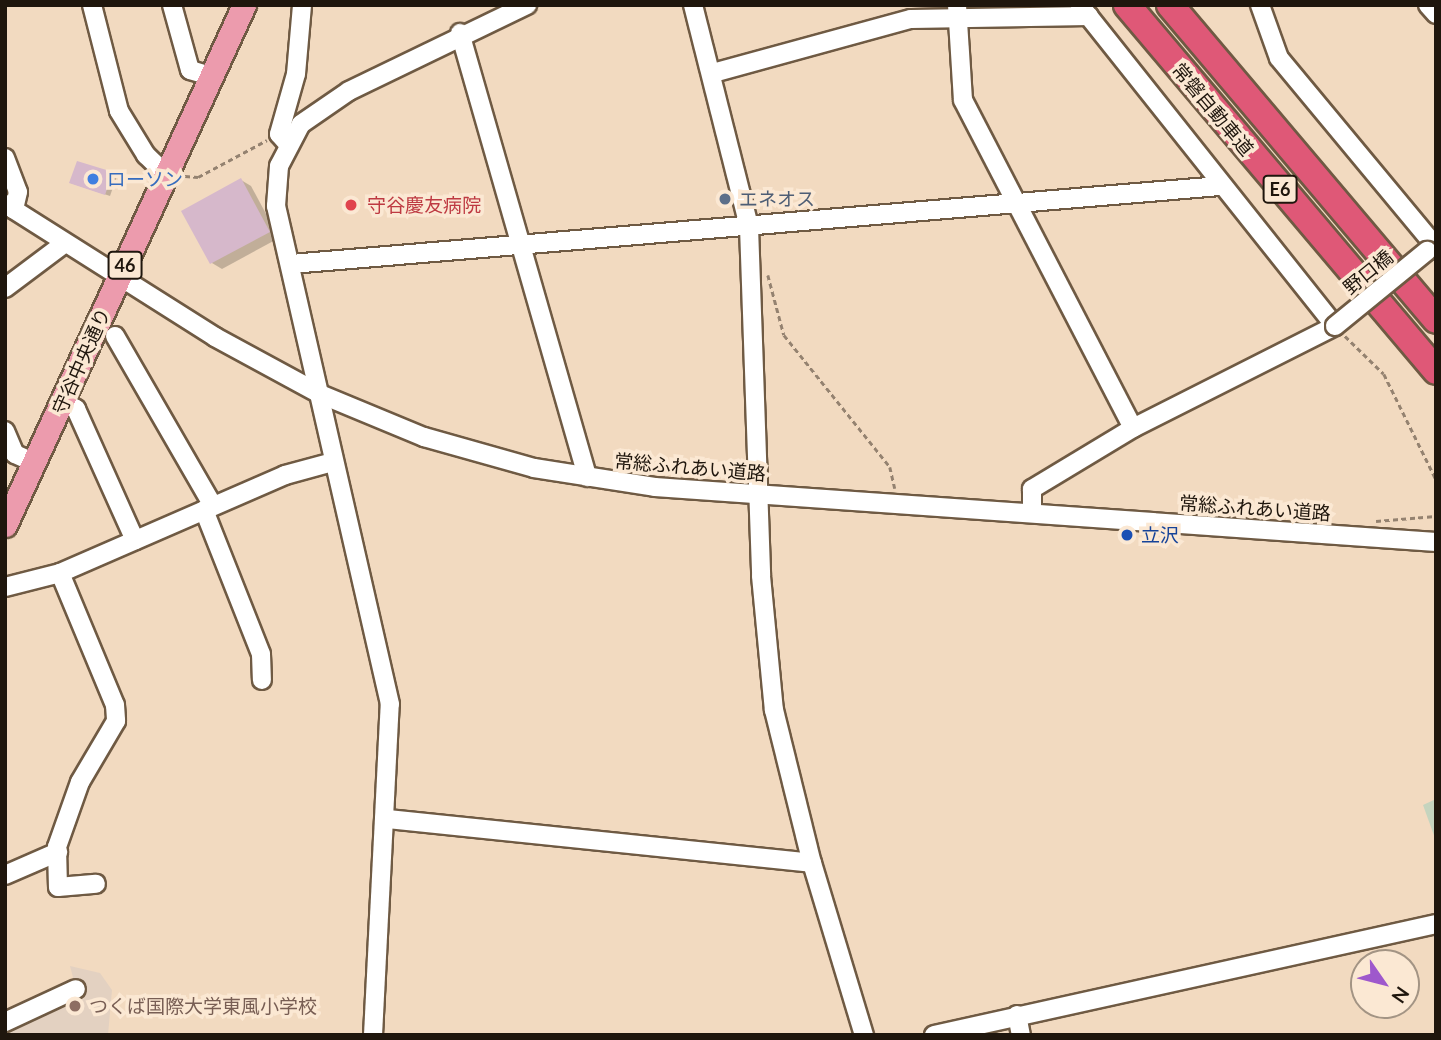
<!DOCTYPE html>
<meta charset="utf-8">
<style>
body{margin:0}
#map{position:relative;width:1441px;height:1040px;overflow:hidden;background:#f2dac0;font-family:Lato,"Noto Sans JP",sans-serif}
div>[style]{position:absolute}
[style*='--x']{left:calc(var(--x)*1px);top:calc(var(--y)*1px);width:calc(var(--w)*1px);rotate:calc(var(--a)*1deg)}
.education>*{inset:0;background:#e3d1c1}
.green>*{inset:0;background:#c5d4be}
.shadow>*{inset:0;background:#0003}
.building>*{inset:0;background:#d6b8cb}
.path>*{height:2.5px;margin-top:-1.25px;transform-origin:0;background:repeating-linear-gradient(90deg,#948270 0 5px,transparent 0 8.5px)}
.roads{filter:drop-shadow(2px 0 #6f5a43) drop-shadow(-2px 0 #6f5a43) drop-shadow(0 2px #6f5a43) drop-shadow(0 -2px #6f5a43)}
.minor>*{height:18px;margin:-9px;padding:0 9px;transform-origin:9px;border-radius:9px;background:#fff}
.major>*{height:23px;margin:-11.5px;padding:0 11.5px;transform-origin:11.5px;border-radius:11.5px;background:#ec9bad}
.highway>*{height:26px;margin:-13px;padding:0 13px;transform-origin:13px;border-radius:13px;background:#df5877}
.bridges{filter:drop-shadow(2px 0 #6f5a43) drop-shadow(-2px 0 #6f5a43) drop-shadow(0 2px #6f5a43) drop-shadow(0 -2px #6f5a43)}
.minor-bridge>*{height:18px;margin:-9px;padding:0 9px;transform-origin:9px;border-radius:9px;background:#fff}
.dots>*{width:19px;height:19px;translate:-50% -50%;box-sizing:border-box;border:4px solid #fbe8d3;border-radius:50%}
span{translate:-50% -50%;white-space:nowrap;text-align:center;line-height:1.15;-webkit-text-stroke:7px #fbe8d3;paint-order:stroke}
.shield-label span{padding:2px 5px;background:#fbe8d3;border:2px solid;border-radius:5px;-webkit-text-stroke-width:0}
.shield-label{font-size:18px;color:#1f160d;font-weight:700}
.street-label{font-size:19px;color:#1f160d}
.shop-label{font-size:19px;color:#366cbe}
.left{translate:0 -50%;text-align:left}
.service-label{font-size:19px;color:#4e5e75}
.health-label{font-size:19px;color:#be3a42}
.transit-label{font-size:19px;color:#164399}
.education-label{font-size:19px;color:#785e54}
.frame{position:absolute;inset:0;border:7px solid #1f160d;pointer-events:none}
.north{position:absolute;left:1350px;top:949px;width:70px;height:70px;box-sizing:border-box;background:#fbe8d3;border:2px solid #a39484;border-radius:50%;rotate:125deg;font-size:19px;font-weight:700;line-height:28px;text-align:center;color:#1f160d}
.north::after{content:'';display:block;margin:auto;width:24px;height:32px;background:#9e58cc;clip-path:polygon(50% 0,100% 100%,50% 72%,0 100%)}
</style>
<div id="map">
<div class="education">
<i style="clip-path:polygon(70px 966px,100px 973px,112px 990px,108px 1035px,5px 1035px,5px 1022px,76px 989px)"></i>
</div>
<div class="green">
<i style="clip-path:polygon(1436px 799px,1436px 841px,1423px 805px)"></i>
</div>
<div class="shadow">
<i style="clip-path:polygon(112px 174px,117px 176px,110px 196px,71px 183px)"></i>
<i style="clip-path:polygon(241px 180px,251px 186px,279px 238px,222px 269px,212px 263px)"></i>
</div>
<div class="building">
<i style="clip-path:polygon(77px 161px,113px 172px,105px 195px,69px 183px)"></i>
<i style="clip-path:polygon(241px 178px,270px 232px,210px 264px,181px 211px)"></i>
</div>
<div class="path">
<i style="--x:185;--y:176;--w:13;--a:4"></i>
<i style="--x:198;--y:177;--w:78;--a:-28.2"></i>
<i style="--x:768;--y:275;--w:62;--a:75.1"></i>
<i style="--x:784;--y:335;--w:169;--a:51.2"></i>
<i style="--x:890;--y:467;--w:22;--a:77"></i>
<i style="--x:1345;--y:336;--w:54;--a:44.3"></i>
<i style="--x:1384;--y:374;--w:117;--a:63.7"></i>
<i style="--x:1376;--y:521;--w:60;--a:-4.8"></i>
</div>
<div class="roads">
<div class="minor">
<i style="--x:92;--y:5;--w:109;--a:75.7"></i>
<i style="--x:119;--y:111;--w:52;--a:58.5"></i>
<i style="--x:146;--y:155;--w:28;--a:44"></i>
<i style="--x:172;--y:5;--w:67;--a:74.5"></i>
<i style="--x:190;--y:70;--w:22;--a:16"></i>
<i style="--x:693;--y:5;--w:229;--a:75.8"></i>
<i style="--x:749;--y:227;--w:349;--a:88"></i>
<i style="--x:761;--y:576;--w:135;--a:84.5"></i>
<i style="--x:774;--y:710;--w:158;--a:76.1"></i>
<i style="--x:812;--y:863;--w:180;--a:73.2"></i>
<i style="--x:957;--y:5;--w:95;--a:86.4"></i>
<i style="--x:963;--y:100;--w:369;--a:62.6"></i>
<i style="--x:1260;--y:5;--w:56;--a:70.3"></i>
<i style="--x:1279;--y:58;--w:244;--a:50.3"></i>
<i style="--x:1435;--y:246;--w:9;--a:148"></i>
<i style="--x:1428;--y:5;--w:12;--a:48"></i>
<i style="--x:460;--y:33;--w:462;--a:74"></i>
<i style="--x:713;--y:73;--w:205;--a:-15.3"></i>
<i style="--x:911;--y:19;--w:178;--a:-1"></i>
<i style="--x:287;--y:143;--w:12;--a:-132"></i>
<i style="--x:279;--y:134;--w:62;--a:-74.2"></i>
<i style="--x:296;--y:74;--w:69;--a:-85"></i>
<i style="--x:5;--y:158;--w:36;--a:69"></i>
<i style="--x:18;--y:192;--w:18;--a:103"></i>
<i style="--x:5;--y:204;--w:249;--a:32.3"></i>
<i style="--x:215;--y:337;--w:119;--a:28.5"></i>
<i style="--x:320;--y:394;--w:113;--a:22.5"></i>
<i style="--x:424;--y:437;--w:114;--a:15.7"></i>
<i style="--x:534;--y:468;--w:122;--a:8.9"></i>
<i style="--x:655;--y:487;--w:783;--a:4.03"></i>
<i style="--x:291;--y:264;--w:932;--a:-4.8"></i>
<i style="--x:5;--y:288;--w:75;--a:-36.9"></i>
<i style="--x:115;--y:336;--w:196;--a:60"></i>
<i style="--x:63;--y:402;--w:15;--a:28"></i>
<i style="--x:76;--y:409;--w:144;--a:65.8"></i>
<i style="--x:5;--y:431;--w:25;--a:67"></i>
<i style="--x:15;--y:454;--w:22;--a:24"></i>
<i style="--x:204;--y:510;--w:155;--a:68.4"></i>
<i style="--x:261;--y:654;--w:26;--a:88"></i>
<i style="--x:1032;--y:513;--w:24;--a:-90"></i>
<i style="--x:1032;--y:489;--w:118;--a:-31.1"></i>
<i style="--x:1133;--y:428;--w:226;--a:-26.8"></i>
<i style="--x:1335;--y:326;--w:410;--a:-128.5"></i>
<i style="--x:60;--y:573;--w:143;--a:67.4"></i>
<i style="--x:115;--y:705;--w:16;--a:86"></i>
<i style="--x:116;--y:721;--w:71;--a:120.5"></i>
<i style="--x:80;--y:782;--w:69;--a:109.5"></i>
<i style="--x:57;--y:847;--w:40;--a:88.6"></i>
<i style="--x:58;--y:887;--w:38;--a:-5"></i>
<i style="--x:5;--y:587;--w:57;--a:-14.3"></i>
<i style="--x:60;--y:573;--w:245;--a:-23.5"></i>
<i style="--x:285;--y:475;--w:50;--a:-15.2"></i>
<i style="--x:387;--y:819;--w:427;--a:5.9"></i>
<i style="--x:5;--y:875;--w:58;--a:-23.5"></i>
<i style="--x:1017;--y:1015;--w:20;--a:79"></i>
<i style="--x:5;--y:1022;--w:78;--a:-24.9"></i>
<i style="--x:373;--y:1035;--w:331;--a:-87.1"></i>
<i style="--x:390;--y:704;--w:511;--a:-102.89"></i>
<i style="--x:276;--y:206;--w:40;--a:-85.7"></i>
<i style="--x:279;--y:166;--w:47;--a:-62.4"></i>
<i style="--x:301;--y:124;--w:58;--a:-34.5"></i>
<i style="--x:349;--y:91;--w:198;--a:-25.8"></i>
<i style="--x:934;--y:1035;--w:514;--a:-12.47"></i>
</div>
<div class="major">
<i style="--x:5;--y:525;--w:572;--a:-65.32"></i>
</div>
<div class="highway">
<i style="--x:1127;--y:5;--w:479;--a:49.8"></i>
<i style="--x:1170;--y:5;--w:412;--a:49.8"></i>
</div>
</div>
<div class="bridges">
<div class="minor-bridge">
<i style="--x:1335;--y:326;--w:119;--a:-39.2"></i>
</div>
</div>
<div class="dots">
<i style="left:93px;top:179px;background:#3f7fe0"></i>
<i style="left:725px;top:199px;background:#5c6f8a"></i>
<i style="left:351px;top:205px;background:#e0444e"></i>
<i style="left:1127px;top:535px;background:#1a4fb4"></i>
<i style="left:75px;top:1006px;background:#8d6e63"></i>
</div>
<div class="shield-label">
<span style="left:1280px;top:189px">E6</span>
<span style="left:125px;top:265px">46</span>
</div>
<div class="street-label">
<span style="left:1213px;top:109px;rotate:50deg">常磐自動車道</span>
<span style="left:1368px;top:272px;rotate:-39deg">野口橋</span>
<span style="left:81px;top:361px;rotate:-66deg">守谷中央通り</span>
<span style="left:690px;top:467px;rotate:5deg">常総ふれあい道路</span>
<span style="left:1255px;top:508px;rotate:4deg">常総ふれあい道路</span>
</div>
<div class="shop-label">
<span class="left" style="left:107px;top:179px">ローソン</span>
</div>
<div class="service-label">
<span class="left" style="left:739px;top:199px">エネオス</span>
</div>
<div class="health-label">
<span class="left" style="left:367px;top:205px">守谷慶友病院</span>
</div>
<div class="transit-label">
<span class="left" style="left:1141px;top:535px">立沢</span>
</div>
<div class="education-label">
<span class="left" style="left:89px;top:1006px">つくば国際大学東風小学校</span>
</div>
<div class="frame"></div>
<div class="north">N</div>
</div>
